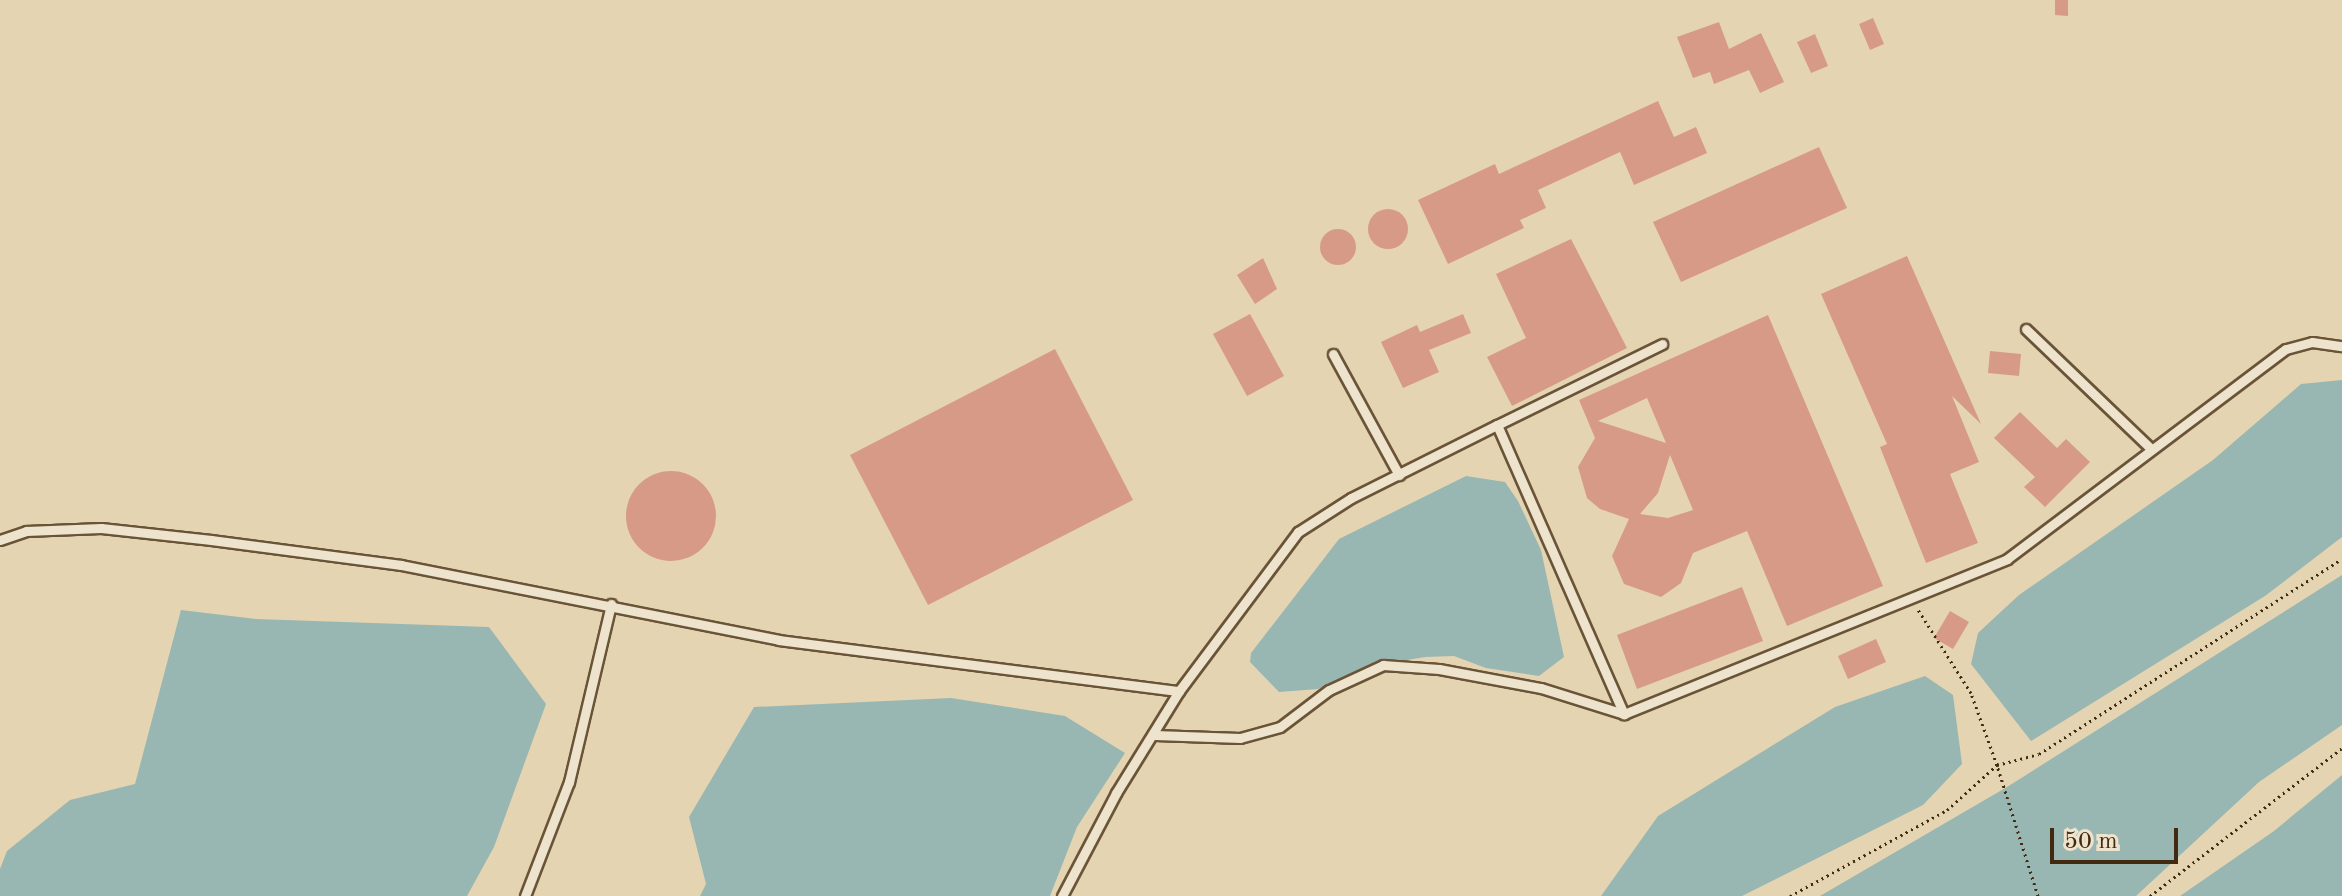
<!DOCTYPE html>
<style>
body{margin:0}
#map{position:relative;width:2342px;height:896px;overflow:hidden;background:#e5d4b1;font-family:"Old Standard TT",serif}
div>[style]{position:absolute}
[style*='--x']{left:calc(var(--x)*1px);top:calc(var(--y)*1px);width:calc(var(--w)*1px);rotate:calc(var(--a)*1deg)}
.water>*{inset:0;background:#98b7b3}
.building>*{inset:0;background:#d79a87}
.round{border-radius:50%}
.path>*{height:3px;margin-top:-1.5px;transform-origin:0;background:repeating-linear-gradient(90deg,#412a0f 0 2px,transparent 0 6px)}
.roads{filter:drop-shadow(2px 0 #6a5438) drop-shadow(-2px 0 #6a5438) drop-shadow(0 2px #6a5438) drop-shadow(0 -2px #6a5438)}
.service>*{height:9px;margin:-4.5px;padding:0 4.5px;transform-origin:4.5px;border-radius:4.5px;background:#eee3cc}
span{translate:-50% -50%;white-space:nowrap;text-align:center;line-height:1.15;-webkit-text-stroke:6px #eee3cc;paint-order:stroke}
.scale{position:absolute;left:2050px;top:828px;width:128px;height:36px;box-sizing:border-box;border:4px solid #412a0f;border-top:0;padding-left:10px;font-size:24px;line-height:28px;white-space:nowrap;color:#412a0f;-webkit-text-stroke:6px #eee3cc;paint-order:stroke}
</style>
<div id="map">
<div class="water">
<i style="clip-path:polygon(2342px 380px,2342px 537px,2265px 596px,2031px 741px,1971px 664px,1978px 633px,2019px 595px,2213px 460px,2301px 384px)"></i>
<i style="clip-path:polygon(1466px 476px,1505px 482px,1518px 501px,1541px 550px,1564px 657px,1539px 676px,1486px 668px,1454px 656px,1425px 657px,1372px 666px,1318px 689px,1279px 692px,1250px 662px,1251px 653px,1339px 539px)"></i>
<i style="clip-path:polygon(2342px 575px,2342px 725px,2259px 782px,2136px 896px,1820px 896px,2007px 787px)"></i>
<i style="clip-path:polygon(181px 610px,256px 619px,489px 627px,546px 704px,494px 847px,467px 896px,0 896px,0 869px,7px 851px,70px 800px,135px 784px)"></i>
<i style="clip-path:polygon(1925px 676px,1953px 695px,1962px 764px,1923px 805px,1742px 896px,1601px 896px,1658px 816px,1835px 707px)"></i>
<i style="clip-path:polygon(951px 698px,1065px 716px,1125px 753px,1077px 827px,1050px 896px,700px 896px,706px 884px,689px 817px,754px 707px)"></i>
<i style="clip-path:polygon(2342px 775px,2342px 896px,2180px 896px,2274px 831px)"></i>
</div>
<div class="building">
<i style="clip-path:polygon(2055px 0,2068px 0,2068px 16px,2055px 15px)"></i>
<i style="clip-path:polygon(1873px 18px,1884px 44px,1870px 50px,1859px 24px)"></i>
<i style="clip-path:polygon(1719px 22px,1729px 49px,1761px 33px,1784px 82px,1760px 93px,1749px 70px,1714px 84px,1710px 72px,1693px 78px,1677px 37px)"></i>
<i style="clip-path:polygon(1815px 34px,1828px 66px,1811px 73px,1797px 42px)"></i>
<i style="clip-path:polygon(1658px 101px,1674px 137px,1696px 127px,1707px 153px,1634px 185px,1620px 152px,1538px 190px,1546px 208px,1520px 220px,1524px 228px,1448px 264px,1418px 200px,1495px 164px,1499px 174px)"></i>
<i style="clip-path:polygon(1819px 147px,1847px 208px,1681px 282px,1653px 222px)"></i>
<i class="round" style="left:1368px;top:209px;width:40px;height:40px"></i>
<i class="round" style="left:1320px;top:229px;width:36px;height:36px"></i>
<i style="clip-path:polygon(1571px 239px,1627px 348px,1512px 406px,1487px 357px,1526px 338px,1496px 274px)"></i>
<i style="clip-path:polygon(1907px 256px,1981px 424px,1952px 396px,1979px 462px,1950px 474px,1978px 543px,1926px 563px,1880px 447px,1887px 444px,1821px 294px)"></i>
<i style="clip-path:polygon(1263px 258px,1277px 289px,1255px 304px,1237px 275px)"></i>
<i style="clip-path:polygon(1250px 314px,1284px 376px,1247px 396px,1213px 334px)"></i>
<i style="clip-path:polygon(1463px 314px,1471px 333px,1429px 350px,1439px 372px,1403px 388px,1381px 342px,1417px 325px,1420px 332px)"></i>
<i style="clip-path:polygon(evenodd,1768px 315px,1883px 586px,1787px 626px,1747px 531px,1693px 553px,1681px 583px,1661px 597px,1624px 584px,1612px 556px,1629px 519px,1600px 509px,1587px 498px,1578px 467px,1595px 438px,1579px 400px,1768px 315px,1647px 398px,1666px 443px,1598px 421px,1647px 398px,1768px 315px,1670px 455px,1693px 510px,1668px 518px,1640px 514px,1658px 493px,1670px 455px)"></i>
<i style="clip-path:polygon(1055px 349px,1133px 500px,928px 605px,850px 455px)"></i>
<i style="clip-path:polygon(1990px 351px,2021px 354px,2019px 376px,1988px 373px)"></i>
<i style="clip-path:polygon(2020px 412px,2057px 448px,2066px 439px,2090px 462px,2045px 507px,2024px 487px,2035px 477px,1994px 438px)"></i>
<i class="round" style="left:626px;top:471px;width:90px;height:90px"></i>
<i style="clip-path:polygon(1742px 587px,1763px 641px,1637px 689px,1617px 635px)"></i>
<i style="clip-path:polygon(1950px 611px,1969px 622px,1953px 649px,1934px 638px)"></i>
<i style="clip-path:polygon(1876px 639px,1886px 662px,1848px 679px,1838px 656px)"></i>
</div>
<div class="path">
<i style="--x:1790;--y:896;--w:179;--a:-28.7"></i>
<i style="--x:1947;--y:810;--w:67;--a:-42"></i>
<i style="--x:1997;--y:765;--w:77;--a:-109.9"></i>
<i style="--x:1971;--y:693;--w:101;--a:-122.4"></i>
<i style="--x:2038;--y:896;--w:137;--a:-107.4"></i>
<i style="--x:1997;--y:765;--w:43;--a:-14.7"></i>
<i style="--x:2039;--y:754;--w:360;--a:-32.8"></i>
<i style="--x:2150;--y:896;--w:242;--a:-37.6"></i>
</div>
<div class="roads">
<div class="service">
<i style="--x:2026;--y:329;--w:173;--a:43.8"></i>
<i style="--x:1333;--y:354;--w:138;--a:61.4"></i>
<i style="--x:1497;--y:425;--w:184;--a:-26.1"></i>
<i style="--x:0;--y:540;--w:28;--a:-19"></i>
<i style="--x:26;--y:531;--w:75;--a:-2.3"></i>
<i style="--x:101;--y:528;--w:111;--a:6.2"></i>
<i style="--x:211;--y:540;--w:192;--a:7.5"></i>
<i style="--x:401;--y:565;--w:385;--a:11.2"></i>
<i style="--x:779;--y:640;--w:403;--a:7.3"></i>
<i style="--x:1179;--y:691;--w:199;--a:-53.2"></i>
<i style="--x:1298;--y:532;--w:63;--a:-32.7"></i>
<i style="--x:1351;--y:498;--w:163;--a:-26.6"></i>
<i style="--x:1497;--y:425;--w:316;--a:66.3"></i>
<i style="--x:1624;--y:714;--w:413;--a:-22"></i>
<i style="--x:2007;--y:559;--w:349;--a:-37"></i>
<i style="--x:2286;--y:349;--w:27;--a:-15"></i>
<i style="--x:2312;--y:342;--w:30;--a:8"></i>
<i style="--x:1155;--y:735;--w:85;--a:2"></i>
<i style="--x:1240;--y:738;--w:41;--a:-15.4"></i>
<i style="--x:1280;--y:727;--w:61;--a:-37.1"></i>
<i style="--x:1329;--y:690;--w:60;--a:-24.8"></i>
<i style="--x:1383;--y:665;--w:56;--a:4.1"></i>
<i style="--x:1439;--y:669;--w:104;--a:10.6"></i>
<i style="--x:1541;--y:688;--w:87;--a:17.4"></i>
<i style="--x:525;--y:896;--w:122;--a:-68.9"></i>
<i style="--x:569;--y:782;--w:183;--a:-76.7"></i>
<i style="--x:1062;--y:896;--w:116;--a:-62.3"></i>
<i style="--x:1116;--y:793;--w:120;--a:-58.3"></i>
</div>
</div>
<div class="scale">50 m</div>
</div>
